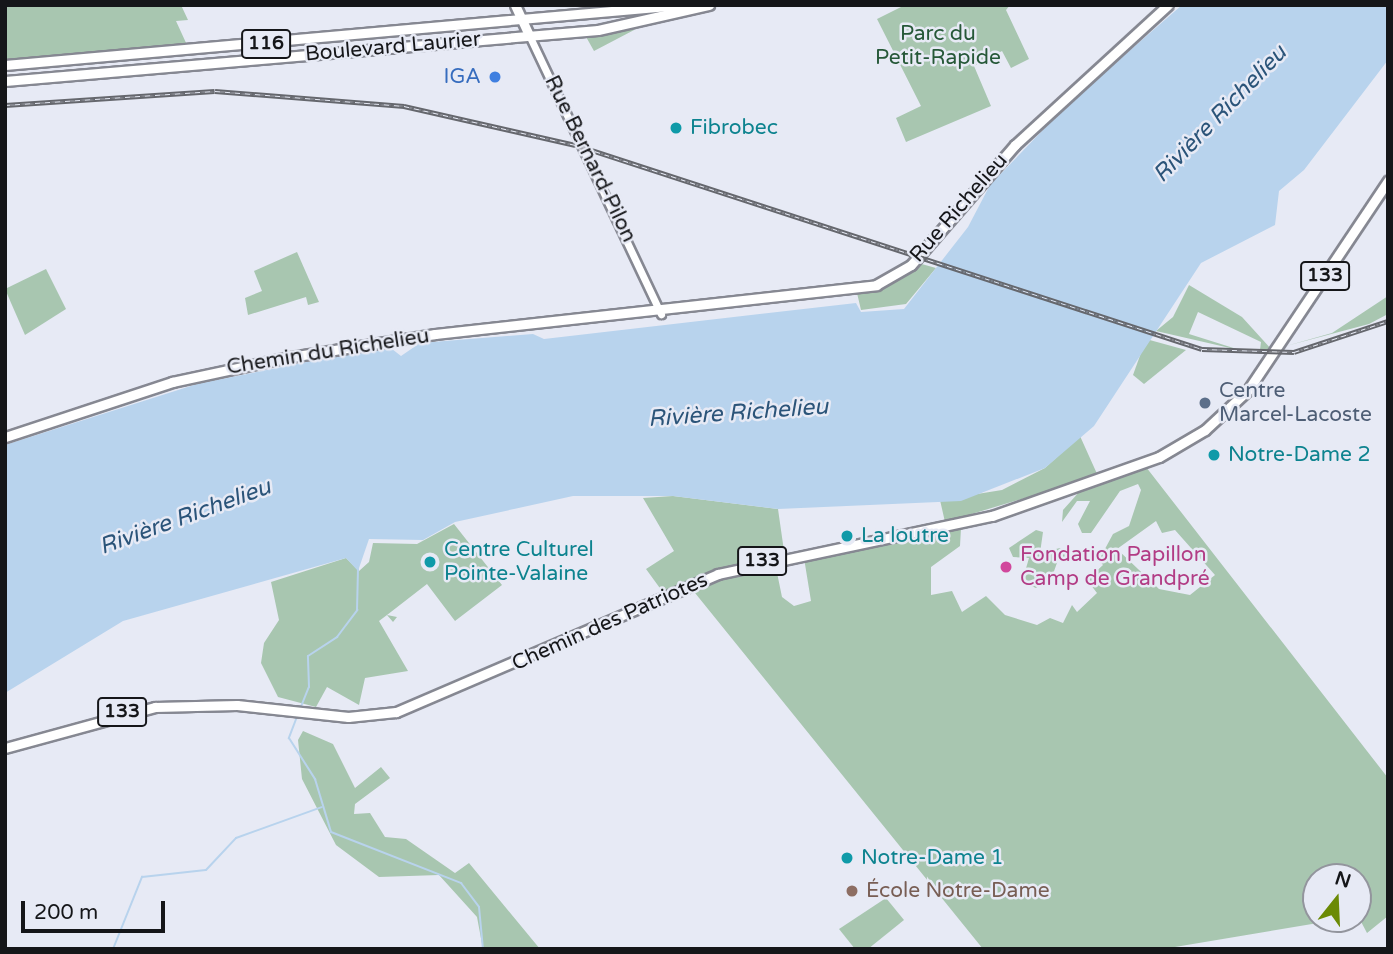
<!DOCTYPE html>
<meta charset="utf-8">
<style>
body{margin:0}
#map{position:relative;width:1393px;height:954px;overflow:hidden;background:#e7eaf5;font-family:"Varela Round",sans-serif}
div>[style]{position:absolute}
[style*='--x']{left:calc(var(--x)*1px);top:calc(var(--y)*1px);width:calc(var(--w)*1px);rotate:calc(var(--a)*1deg)}
.green>*{inset:0;background:#a8c6b0}
.water>*{inset:0;background:#b8d3ed}
.stream>*{height:2px;margin:-1px;padding:0 1px;transform-origin:1px;border-radius:1px;background:#b8d3ed}
.roads{filter:drop-shadow(2px 0 #868892) drop-shadow(-2px 0 #868892) drop-shadow(0 2px #868892) drop-shadow(0 -2px #868892)}
.minor>*{height:7px;margin:-3.5px;padding:0 3.5px;transform-origin:3.5px;border-radius:3.5px;background:#fff}
.major>*{height:9px;margin:-4.5px;padding:0 4.5px;transform-origin:4.5px;border-radius:4.5px;background:#fff}
.rail>*{height:4.5px;margin-top:-2.25px;transform-origin:0;background:repeating-linear-gradient(90deg,#e7eaf5 0 5px,#65676d 0 10px);box-sizing:border-box;border-block:2px solid #65676d}
.dots>*{width:19px;height:19px;translate:-50% -50%;box-sizing:border-box;border:4px solid #e7eaf5;border-radius:50%}
span{translate:-50% -50%;white-space:nowrap;text-align:center;line-height:1.15;-webkit-text-stroke:5px #e7eaf5;paint-order:stroke}
.shield-label span{padding:2px 5px;background:#e7eaf5;border:2px solid;border-radius:5px;-webkit-text-stroke-width:0}
.shield-label{font-size:19px;color:#151619;font-weight:700}
.park-label{font-size:21px;color:#265838}
.street-label{font-size:21px;color:#151619}
.shop-label{font-size:21px;color:#366cbe}
.right{translate:-100% -50%;text-align:right}
.culture-label{font-size:21px;color:#0d838f}
.left{translate:0 -50%;text-align:left}
.service-label{font-size:21px;color:#4e5e75}
.hotel-label{font-size:21px;color:#b23c85}
.education-label{font-size:21px;color:#785e54}
.water-label{font-size:23px;color:#2b5479;font-style:italic}
.frame{position:absolute;inset:0;border:7px solid #151619;pointer-events:none}
.north{position:absolute;left:1302px;top:863px;width:70px;height:70px;box-sizing:border-box;background:#e7eaf5;border:2px solid #93959d;border-radius:50%;rotate:18deg;font-size:19px;font-weight:700;line-height:28px;text-align:center;color:#151619}
.north::after{content:'';display:block;margin:auto;width:24px;height:32px;background:#6b8a05;clip-path:polygon(50% 0,100% 100%,50% 72%,0 100%)}
.scale{position:absolute;left:21px;top:901px;width:144px;height:32px;box-sizing:border-box;border:4px solid #151619;border-top:0;padding-left:9px;font-size:21px;line-height:24px;white-space:nowrap;color:#151619;-webkit-text-stroke:5px #e7eaf5;paint-order:stroke}
</style>
<div id="map">
<div class="green">
<i style="clip-path:polygon(5px 5px,181px 5px,188px 20px,176px 21px,187px 45px,5px 61px)"></i>
<i style="clip-path:polygon(905px 5px,1010px 5px,1006px 10px,1029px 59px,1011px 68px,1002px 51px,974px 66px,991px 106px,906px 142px,896px 118px,921px 106px,877px 19px)"></i>
<i style="clip-path:polygon(636px 29px,594px 51px,585px 35px,613px 32px)"></i>
<i style="clip-path:polygon(297px 252px,319px 302px,308px 305px,306px 297px,248px 315px,245px 298px,262px 291px,254px 271px)"></i>
<i style="clip-path:polygon(918px 263px,936px 268px,906px 304px,861px 310px,857px 293px,890px 283px)"></i>
<i style="clip-path:polygon(46px 269px,66px 309px,25px 335px,5px 289px)"></i>
<i style="clip-path:polygon(1189px 285px,1242px 317px,1272px 350px,1260px 350px,1261px 342px,1198px 312px,1189px 334px,1243px 351px,1156px 331px,1173px 317px)"></i>
<i style="clip-path:polygon(1388px 296px,1388px 314px,1369px 324px,1286px 346px,1332px 333px)"></i>
<i style="clip-path:polygon(1146px 339px,1186px 350px,1144px 384px,1133px 375px)"></i>
<i style="clip-path:polygon(1080px 436px,1098px 476px,945px 522px,940px 500px,1002px 490px,1045px 468px)"></i>
<i style="clip-path:polygon(evenodd,1146px 467px,1388px 778px,1388px 916px,1367px 933px,1358px 916px,1358px 877px,1316px 877px,1316px 919px,1342px 919px,1163px 949px,983px 949px,691px 588px,775px 563px,782px 597px,794px 606px,811px 601px,804px 558px,961px 528px,960px 546px,931px 567px,931px 595px,952px 591px,962px 612px,986px 596px,1005px 615px,1037px 625px,1050px 618px,1063px 623px,1072px 605px,1077px 612px,1097px 593px,1087px 580px,1103px 565px,1099px 560px,1113px 534px,1129px 526px,1141px 490px,1138px 484px,1120px 491px,1091px 533px,1082px 533px,1078px 524px,1090px 501px,1077px 501px,1062px 522px,1063px 510px,1080px 491px,1146px 467px,1156px 521px,1162px 533px,1175px 530px,1215px 575px,1190px 595px,1159px 589px,1117px 549px,1156px 521px)"></i>
<i style="clip-path:polygon(673px 496px,778px 509px,784px 551px,662px 591px,646px 569px,674px 551px,643px 498px)"></i>
<i style="clip-path:polygon(454px 524px,502px 585px,455px 621px,427px 584px,387px 615px,397px 617px,393px 622px,387px 615px,379px 621px,408px 671px,365px 678px,359px 705px,327px 687px,316px 707px,278px 697px,261px 663px,264px 643px,279px 620px,271px 582px,346px 558px,359px 571px,369px 562px,373px 543px,417px 544px)"></i>
<i style="clip-path:polygon(1036px 530px,1043px 532px,1040px 553px,1060px 548px,1072px 556px,1067px 563px,1058px 560px,1053px 574px,1036px 588px,1022px 582px,1029px 558px,1013px 557px,1009px 548px)"></i>
<i style="clip-path:polygon(303px 731px,333px 744px,355px 788px,381px 767px,390px 778px,355px 804px,354px 814px,370px 813px,385px 837px,406px 839px,455px 873px,469px 863px,540px 949px,483px 949px,477px 917px,439px 875px,379px 877px,336px 845px,302px 779px,298px 740px)"></i>
<i style="clip-path:polygon(886px 898px,904px 920px,868px 949px,855px 949px,839px 929px)"></i>
</div>
<div class="water">
<i style="clip-path:polygon(1182px 5px,1388px 5px,1388px 60px,1304px 170px,1279px 191px,1275px 225px,1201px 263px,1094px 426px,1045px 468px,961px 501px,778px 509px,673px 496px,573px 496px,455px 522px,423px 540px,369px 539px,358px 571px,346px 558px,123px 621px,5px 693px,5px 445px,197px 384px,342px 355px,392px 349px,401px 356px,420px 343px,533px 334px,544px 339px,856px 303px,861px 312px,904px 309px,968px 227px,990px 185px,1065px 107px)"></i>
</div>
<div class="stream">
<i style="--x:300;--y:709;--w:24;--a:-68"></i>
<i style="--x:309;--y:687;--w:31;--a:-92"></i>
<i style="--x:308;--y:656;--w:35;--a:-33"></i>
<i style="--x:337;--y:637;--w:34;--a:-53"></i>
<i style="--x:357;--y:610;--w:41;--a:-88.6"></i>
<i style="--x:298;--y:714;--w:26;--a:111"></i>
<i style="--x:289;--y:738;--w:49;--a:57.6"></i>
<i style="--x:315;--y:779;--w:55;--a:73.2"></i>
<i style="--x:331;--y:832;--w:140;--a:21.4"></i>
<i style="--x:461;--y:883;--w:30;--a:53"></i>
<i style="--x:479;--y:907;--w:42;--a:84.6"></i>
<i style="--x:113;--y:949;--w:78;--a:-68.1"></i>
<i style="--x:142;--y:877;--w:64;--a:-6.2"></i>
<i style="--x:206;--y:870;--w:44;--a:-46.8"></i>
<i style="--x:236;--y:838;--w:91;--a:-19.8"></i>
</div>
<div class="roads">
<div class="minor">
<i style="--x:529;--y:35;--w:309;--a:64.7"></i>
</div>
<div class="major">
<i style="--x:515;--y:5;--w:33;--a:65"></i>
<i style="--x:5;--y:65;--w:677;--a:-5.09"></i>
<i style="--x:5;--y:81;--w:595;--a:-4.92"></i>
<i style="--x:598;--y:30;--w:114;--a:-12.7"></i>
<i style="--x:5;--y:437;--w:176;--a:-18.2"></i>
<i style="--x:172;--y:382;--w:115;--a:-12.1"></i>
<i style="--x:284;--y:358;--w:153;--a:-9"></i>
<i style="--x:435;--y:334;--w:444;--a:-6.3"></i>
<i style="--x:876;--y:285;--w:40;--a:-29.7"></i>
<i style="--x:911;--y:265;--w:159;--a:-49.1"></i>
<i style="--x:1015;--y:145;--w:207;--a:-42.5"></i>
<i style="--x:5;--y:748;--w:156;--a:-15.3"></i>
<i style="--x:155;--y:707;--w:82;--a:-1.4"></i>
<i style="--x:237;--y:705;--w:112;--a:6.2"></i>
<i style="--x:348;--y:717;--w:48;--a:-5.9"></i>
<i style="--x:396;--y:712;--w:350;--a:-23.2"></i>
<i style="--x:718;--y:574;--w:280;--a:-12"></i>
<i style="--x:992;--y:516;--w:177;--a:-19.5"></i>
<i style="--x:1159;--y:457;--w:53;--a:-30.4"></i>
<i style="--x:1205;--y:430;--w:59;--a:-42.9"></i>
<i style="--x:1248;--y:390;--w:252;--a:-56.2"></i>
</div>
</div>
<div class="rail">
<i style="--x:5;--y:105;--w:210;--a:-3.8"></i>
<i style="--x:215;--y:91;--w:190;--a:4.5"></i>
<i style="--x:404;--y:106;--w:176;--a:12.8"></i>
<i style="--x:576;--y:145;--w:658;--a:18.05"></i>
<i style="--x:1202;--y:349;--w:92;--a:1.9"></i>
<i style="--x:1294;--y:352;--w:99;--a:-18.3"></i>
</div>
<div class="dots">
<i style="left:495px;top:77px;background:#3f7fe0"></i>
<i style="left:676px;top:128px;background:#0f9aa8"></i>
<i style="left:1205px;top:403px;background:#5c6f8a"></i>
<i style="left:1214px;top:455px;background:#0f9aa8"></i>
<i style="left:847px;top:536px;background:#0f9aa8"></i>
<i style="left:430px;top:562px;background:#0f9aa8"></i>
<i style="left:1006px;top:567px;background:#d1479c"></i>
<i style="left:847px;top:858px;background:#0f9aa8"></i>
<i style="left:852px;top:891px;background:#8d6e63"></i>
</div>
<div class="shield-label">
<span style="left:266px;top:44px">116</span>
<span style="left:1325px;top:276px">133</span>
<span style="left:762px;top:561px">133</span>
<span style="left:122px;top:712px">133</span>
</div>
<div class="park-label">
<span style="left:938px;top:46px">Parc du<br>Petit-Rapide</span>
</div>
<div class="street-label">
<span style="left:393px;top:47px;rotate:-5deg">Boulevard Laurier</span>
<span style="left:590px;top:159px;rotate:64deg">Rue Bernard-Pilon</span>
<span style="left:959px;top:208px;rotate:-49deg">Rue Richelieu</span>
<span style="left:328px;top:352px;rotate:-9deg">Chemin du Richelieu</span>
<span style="left:610px;top:622px;rotate:-24deg">Chemin des Patriotes</span>
</div>
<div class="shop-label">
<span class="right" style="left:481px;top:77px">IGA</span>
</div>
<div class="culture-label">
<span class="left" style="left:690px;top:128px">Fibrobec</span>
<span class="left" style="left:1228px;top:455px">Notre-Dame 2</span>
<span class="left" style="left:861px;top:536px">La loutre</span>
<span class="left" style="left:444px;top:562px">Centre Culturel<br>Pointe-Valaine</span>
<span class="left" style="left:861px;top:858px">Notre-Dame 1</span>
</div>
<div class="service-label">
<span class="left" style="left:1219px;top:403px">Centre<br>Marcel-Lacoste</span>
</div>
<div class="hotel-label">
<span class="left" style="left:1020px;top:567px">Fondation Papillon<br>Camp de Grandpré</span>
</div>
<div class="education-label">
<span class="left" style="left:866px;top:891px">École Notre-Dame</span>
</div>
<div class="water-label">
<span style="left:1220px;top:114px;rotate:-46deg">Rivière Richelieu</span>
<span style="left:738px;top:413px;rotate:-4deg">Rivière Richelieu</span>
<span style="left:185px;top:517px;rotate:-20deg">Rivière Richelieu</span>
</div>
<div class="frame"></div>
<div class="north">N</div>
<div class="scale">200 m</div>
</div>
